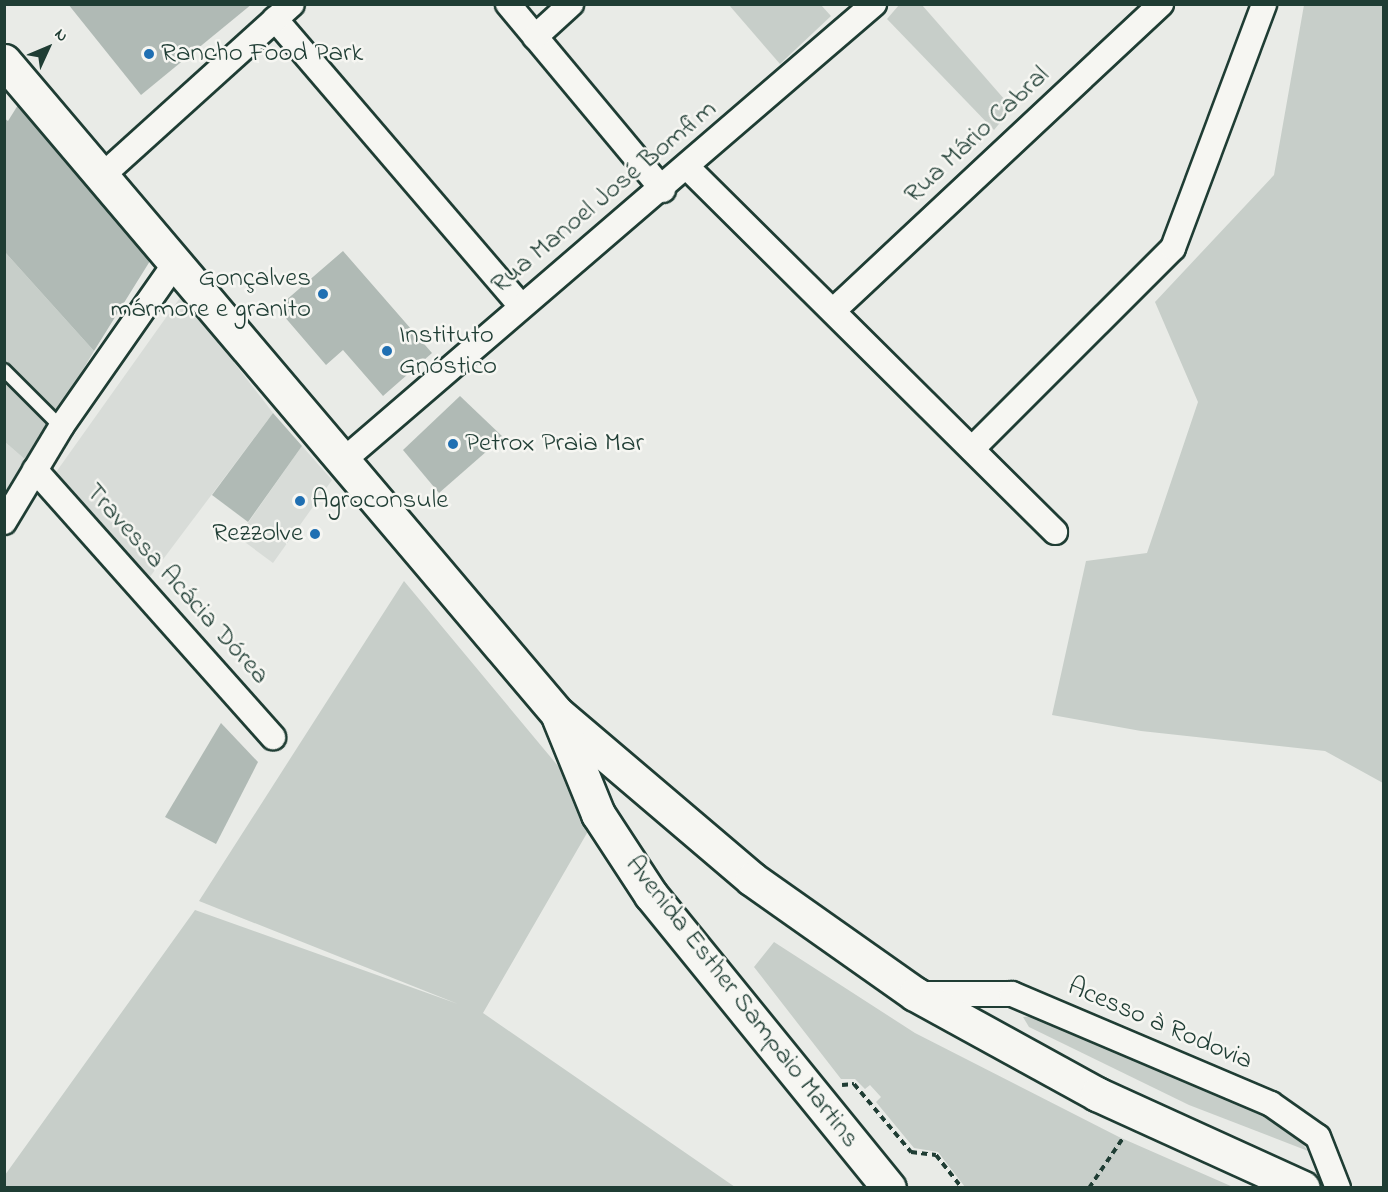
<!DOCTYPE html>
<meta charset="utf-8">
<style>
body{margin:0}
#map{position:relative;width:1388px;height:1192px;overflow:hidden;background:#e9ebe7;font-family:"Indie Flower",sans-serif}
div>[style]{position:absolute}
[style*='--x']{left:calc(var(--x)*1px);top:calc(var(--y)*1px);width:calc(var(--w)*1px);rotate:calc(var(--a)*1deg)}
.built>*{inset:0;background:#d8dcd8}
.green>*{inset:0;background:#c7cec9}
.building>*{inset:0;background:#b0bab5}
.path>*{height:4px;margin-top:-2px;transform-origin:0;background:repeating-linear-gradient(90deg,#1f3d34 0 6px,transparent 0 10.5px)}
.roads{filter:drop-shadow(2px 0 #1f3d34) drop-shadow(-2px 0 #1f3d34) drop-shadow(0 2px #1f3d34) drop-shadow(0 -2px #1f3d34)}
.lane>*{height:12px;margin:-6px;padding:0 6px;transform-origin:6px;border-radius:6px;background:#f6f6f2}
.street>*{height:24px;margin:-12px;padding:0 12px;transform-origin:12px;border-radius:12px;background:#f6f6f2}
.secondary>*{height:33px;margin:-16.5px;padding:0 16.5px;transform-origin:16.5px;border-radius:16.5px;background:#f6f6f2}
.dots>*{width:16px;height:16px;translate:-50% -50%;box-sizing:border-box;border:3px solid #f6f6f2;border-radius:50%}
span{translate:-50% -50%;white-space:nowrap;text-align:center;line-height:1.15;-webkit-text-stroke:5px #f6f6f2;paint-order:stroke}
.poi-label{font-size:27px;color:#1f3d34}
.left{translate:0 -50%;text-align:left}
.right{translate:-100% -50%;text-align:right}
.street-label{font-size:27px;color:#1f3d34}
.frame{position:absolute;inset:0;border:6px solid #1f3d34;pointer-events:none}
.north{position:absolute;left:18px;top:18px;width:60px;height:60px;-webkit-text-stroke:4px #f6f6f2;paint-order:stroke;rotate:46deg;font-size:16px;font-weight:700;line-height:24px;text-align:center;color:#1f3d34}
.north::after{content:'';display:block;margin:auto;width:21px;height:27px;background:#1f3d34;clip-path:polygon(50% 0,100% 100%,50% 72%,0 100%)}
</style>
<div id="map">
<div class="built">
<i style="clip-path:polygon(182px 295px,273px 413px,146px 582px,54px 475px)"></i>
<i style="clip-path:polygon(5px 442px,28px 462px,5px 502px)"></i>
<i style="clip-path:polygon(302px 446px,332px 480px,273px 563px,238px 537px)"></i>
</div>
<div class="green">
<i style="clip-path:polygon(729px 5px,821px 5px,831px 16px,780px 64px)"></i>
<i style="clip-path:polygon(899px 5px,922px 5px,1012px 108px,994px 130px,887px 19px)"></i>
<i style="clip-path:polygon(1304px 5px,1383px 5px,1383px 783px,1325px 751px,1141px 731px,1052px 715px,1086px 561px,1147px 553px,1198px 402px,1155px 302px,1274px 175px)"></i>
<i style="clip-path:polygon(4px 251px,94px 351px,28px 462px,5px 442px)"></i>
<i style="clip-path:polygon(404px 581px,598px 814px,483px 1013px,735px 1187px,5px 1188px,5px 1175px,195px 910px,458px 1004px,199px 901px)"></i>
<i style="clip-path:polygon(774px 942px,915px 1033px,1119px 1137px,1233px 1187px,965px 1187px,938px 1152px,914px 1148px,876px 1102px,881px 1097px,870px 1085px,865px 1089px,855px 1079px,841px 1079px,754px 967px)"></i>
<i style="clip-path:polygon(1034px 1016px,1283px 1119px,1308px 1151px,1189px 1105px,1029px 1027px,1023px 1017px)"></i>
</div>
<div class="building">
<i style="clip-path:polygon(68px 4px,252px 4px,141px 95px)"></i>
<i style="clip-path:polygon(18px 105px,150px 261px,94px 351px,4px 251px,4px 118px,8px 121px)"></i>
<i style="clip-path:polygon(343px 251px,432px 353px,383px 396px,343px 350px,326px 365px,277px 308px)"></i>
<i style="clip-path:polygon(460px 396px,503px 437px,439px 493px,403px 450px)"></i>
<i style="clip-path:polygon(273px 413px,302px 446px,248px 522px,212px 495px)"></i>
<i style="clip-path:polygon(221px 723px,258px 762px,216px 844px,165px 817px)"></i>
</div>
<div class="path">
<i style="--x:842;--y:1085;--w:12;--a:-5"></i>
<i style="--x:854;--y:1084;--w:89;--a:50"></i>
<i style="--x:911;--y:1152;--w:25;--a:7"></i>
<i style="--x:936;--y:1155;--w:42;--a:51.8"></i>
<i style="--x:1089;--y:1188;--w:60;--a:-55.8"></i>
</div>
<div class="roads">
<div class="lane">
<i style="--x:4;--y:370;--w:81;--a:45"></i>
</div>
<div class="street">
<i style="--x:508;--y:4;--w:242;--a:50.2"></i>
<i style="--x:275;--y:19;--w:378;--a:49.4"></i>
<i style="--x:535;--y:37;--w:49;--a:-42.5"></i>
<i style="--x:688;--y:168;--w:517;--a:44.76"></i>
<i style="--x:104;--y:174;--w:253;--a:-42.1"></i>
<i style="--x:834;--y:310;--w:448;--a:-43.1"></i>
<i style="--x:972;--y:449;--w:284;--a:-45"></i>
<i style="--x:1173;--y:248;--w:260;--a:-69.5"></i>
<i style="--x:345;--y:459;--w:698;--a:-40.7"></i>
<i style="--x:35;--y:470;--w:358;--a:48.3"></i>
<i style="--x:4;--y:522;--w:111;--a:-59"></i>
<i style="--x:61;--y:427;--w:203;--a:-55.1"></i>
<i style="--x:915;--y:994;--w:97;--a:0"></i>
<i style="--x:1012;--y:994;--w:281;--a:23"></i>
<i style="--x:1271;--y:1104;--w:57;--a:35.1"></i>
<i style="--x:1318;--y:1137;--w:55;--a:68.6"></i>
</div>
<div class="secondary">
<i style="--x:4;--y:61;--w:855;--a:49.7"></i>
<i style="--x:557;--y:713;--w:256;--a:40.4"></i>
<i style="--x:752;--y:879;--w:199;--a:35.2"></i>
<i style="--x:915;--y:994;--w:208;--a:28.8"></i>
<i style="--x:1097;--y:1094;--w:226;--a:24.5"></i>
<i style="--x:559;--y:718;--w:104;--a:67.9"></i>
<i style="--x:598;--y:814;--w:97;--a:56.8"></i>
<i style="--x:651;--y:895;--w:377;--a:50.9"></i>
</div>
</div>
<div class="dots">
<i style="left:149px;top:54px;background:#1f6fb2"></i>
<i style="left:323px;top:294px;background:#1f6fb2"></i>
<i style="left:387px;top:351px;background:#1f6fb2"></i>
<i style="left:453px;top:444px;background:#1f6fb2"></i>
<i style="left:300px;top:501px;background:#1f6fb2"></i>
<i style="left:315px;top:534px;background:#1f6fb2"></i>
</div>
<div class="poi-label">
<span class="left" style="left:161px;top:54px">Rancho Food Park</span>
<span class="right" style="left:311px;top:294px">Gonçalves<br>mármore e granito</span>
<span class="left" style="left:399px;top:351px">Instituto<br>Gnóstico</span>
<span class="left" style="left:465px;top:444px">Petrox Praia Mar</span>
<span class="left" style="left:312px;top:501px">Agroconsule</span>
<span class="right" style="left:303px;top:534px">Rezzolve</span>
</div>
<div class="street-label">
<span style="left:977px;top:135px;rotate:-43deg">Rua Mário Cabral</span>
<span style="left:604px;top:197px;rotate:-40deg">Rua Manoel José Bomfim</span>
<span style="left:177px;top:584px;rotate:48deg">Travessa Acácia Dórea</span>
<span style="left:742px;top:1002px;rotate:52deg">Avenida Esther Sampaio Martins</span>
<span style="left:1160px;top:1024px;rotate:23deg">Acesso à Rodovia</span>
</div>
<div class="frame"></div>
<div class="north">N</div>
</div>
